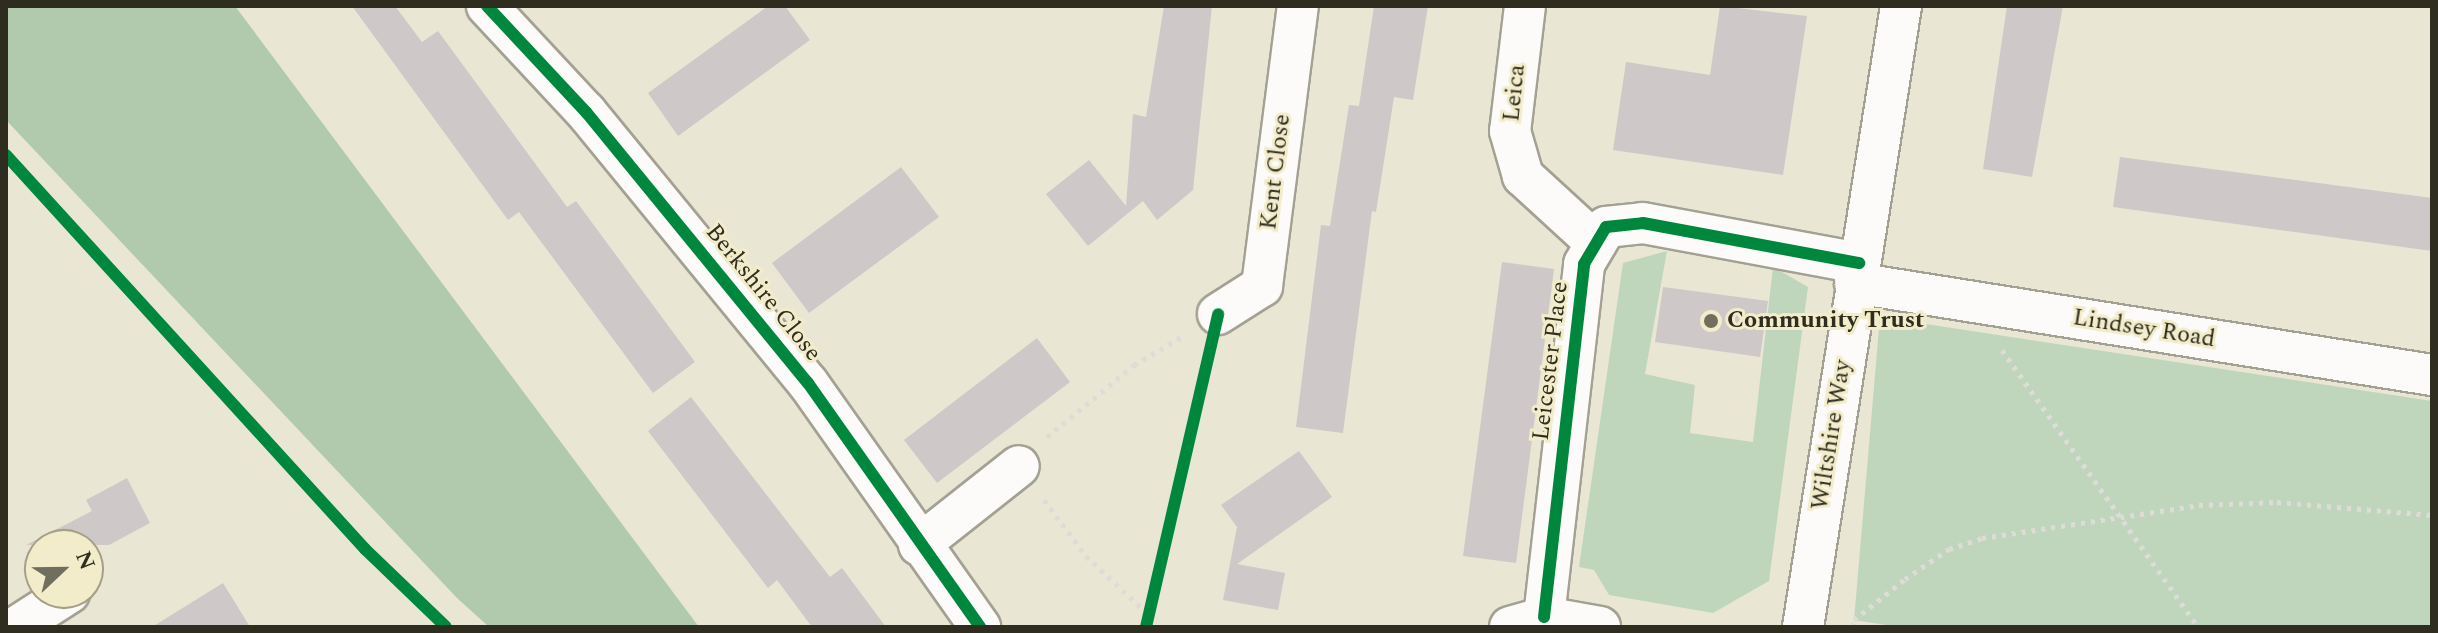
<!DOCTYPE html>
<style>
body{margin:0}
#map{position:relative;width:2438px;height:633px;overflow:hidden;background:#e9e6d4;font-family:Spectral,serif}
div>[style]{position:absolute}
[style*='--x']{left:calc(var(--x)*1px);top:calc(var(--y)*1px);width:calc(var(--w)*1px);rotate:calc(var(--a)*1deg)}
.green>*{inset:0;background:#c0d6bc}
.forest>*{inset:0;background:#b1caae}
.building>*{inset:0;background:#cec8c8}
.path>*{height:5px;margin-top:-2.5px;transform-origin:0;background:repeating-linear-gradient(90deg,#dddcd7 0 4px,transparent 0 10px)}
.roads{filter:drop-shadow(2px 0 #a3a193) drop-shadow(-2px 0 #a3a193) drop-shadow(0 2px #a3a193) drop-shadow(0 -2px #a3a193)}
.street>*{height:40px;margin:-20px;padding:0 20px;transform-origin:20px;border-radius:20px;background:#fcfbf9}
.cycleway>*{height:12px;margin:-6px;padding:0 6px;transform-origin:6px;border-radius:6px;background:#00873e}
.dots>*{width:22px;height:22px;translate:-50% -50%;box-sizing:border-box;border:4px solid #f2eccb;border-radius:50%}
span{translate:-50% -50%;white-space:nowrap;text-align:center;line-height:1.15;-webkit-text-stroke:6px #f2eccb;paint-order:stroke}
.street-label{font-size:24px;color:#2f2d20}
.poi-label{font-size:24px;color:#2f2d20;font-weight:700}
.left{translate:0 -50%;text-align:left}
.frame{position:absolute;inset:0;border:8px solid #2f2d20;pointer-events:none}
.north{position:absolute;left:24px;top:529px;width:80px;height:80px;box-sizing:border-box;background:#f2eccb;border:2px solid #a4a087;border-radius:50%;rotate:68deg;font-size:22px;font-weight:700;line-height:32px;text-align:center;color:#2f2d20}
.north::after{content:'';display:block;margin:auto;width:28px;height:36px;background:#706e5f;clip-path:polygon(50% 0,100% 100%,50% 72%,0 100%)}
</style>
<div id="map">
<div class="green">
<i style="clip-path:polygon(1667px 251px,1645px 374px,1695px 385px,1690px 433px,1753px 442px,1773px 267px,1808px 287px,1769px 581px,1713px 613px,1609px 595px,1594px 570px,1579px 567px,1623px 263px)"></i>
<i style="clip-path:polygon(1880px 317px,2432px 401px,2432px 627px,1899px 627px,1854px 620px)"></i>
</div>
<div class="forest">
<i style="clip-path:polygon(6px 6px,235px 6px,699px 627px,489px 627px,457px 598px,6px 120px)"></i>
</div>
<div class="building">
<i style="clip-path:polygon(352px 6px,395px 6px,422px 42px,438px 31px,567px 207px,576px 201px,695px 362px,653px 393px,519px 212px,508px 220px)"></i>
<i style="clip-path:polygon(768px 6px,785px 6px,810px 40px,678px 136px,648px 93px)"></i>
<i style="clip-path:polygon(1164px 6px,1212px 6px,1193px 190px,1157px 220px,1143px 201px,1088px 246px,1046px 194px,1089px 160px,1126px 206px,1133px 114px,1146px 117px)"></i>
<i style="clip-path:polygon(1374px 6px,1428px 6px,1413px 100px,1394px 97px,1376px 212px,1372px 211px,1343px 433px,1296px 427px,1321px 225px,1330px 226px,1349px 105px,1359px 106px)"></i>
<i style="clip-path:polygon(1720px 6px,1807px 16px,1783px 175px,1613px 150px,1626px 62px,1710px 75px)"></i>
<i style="clip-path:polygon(2007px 6px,2063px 6px,2032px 177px,1983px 169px)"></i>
<i style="clip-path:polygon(2120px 157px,2432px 198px,2432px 251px,2113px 207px)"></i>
<i style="clip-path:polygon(901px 167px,939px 217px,809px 313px,772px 263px)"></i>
<i style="clip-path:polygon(1502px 262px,1554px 269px,1516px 563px,1463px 556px)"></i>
<i style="clip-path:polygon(1663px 287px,1768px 301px,1760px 357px,1655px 342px)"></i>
<i style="clip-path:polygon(1037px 338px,1070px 382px,937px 483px,904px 440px)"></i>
<i style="clip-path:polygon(691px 397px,830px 577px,842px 568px,886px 627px,812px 627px,777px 580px,768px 588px,648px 431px)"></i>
<i style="clip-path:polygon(1299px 451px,1332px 497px,1237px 564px,1285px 573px,1278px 610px,1223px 600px,1237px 527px,1221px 505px)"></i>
<i style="clip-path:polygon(127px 478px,150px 523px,109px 545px,26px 545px,92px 511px,86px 500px)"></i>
<i style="clip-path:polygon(223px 583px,250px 627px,152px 627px)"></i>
</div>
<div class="path">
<i style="--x:2002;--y:350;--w:339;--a:54.7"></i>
<i style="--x:1047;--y:437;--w:113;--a:-39.6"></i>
<i style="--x:1134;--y:365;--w:57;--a:-30.6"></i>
<i style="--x:1044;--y:500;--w:70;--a:53.1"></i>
<i style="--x:1086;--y:556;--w:89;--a:43.2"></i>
<i style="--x:1853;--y:627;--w:7;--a:-82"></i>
<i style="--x:1854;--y:620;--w:65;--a:-38.8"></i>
<i style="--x:1905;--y:579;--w:53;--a:-34.3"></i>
<i style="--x:1949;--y:549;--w:35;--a:-18"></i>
<i style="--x:1982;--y:538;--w:219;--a:-8.6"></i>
<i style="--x:2199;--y:505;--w:78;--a:-2.2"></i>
<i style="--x:2277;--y:502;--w:156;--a:4.8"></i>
</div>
<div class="roads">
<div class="street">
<i style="--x:487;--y:6;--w:145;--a:47"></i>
<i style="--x:586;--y:112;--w:350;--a:50.7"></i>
<i style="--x:808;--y:383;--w:299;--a:54.8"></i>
<i style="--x:1525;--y:6;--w:126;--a:96.8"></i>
<i style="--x:1510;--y:131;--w:47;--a:73.9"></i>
<i style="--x:1523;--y:176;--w:99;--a:42.5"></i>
<i style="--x:1855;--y:283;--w:584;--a:9.06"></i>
<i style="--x:1218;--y:314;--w:52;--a:-32.5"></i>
<i style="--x:1262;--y:286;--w:282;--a:-82.7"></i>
<i style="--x:919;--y:545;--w:127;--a:-38.3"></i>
<i style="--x:1544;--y:617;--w:355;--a:-83.5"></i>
<i style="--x:1584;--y:264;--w:43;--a:-59.3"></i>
<i style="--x:1606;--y:227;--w:37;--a:-6"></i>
<i style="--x:1643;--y:223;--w:220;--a:10.5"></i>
<i style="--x:16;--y:627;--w:63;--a:-32.7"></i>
<i style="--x:1510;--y:627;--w:35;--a:-16"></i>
<i style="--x:1544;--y:617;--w:57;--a:10.1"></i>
<i style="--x:1803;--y:627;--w:629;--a:-81.03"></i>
</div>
</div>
<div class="cycleway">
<i style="--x:487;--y:6;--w:145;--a:47"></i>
<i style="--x:586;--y:112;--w:350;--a:50.7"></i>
<i style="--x:808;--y:383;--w:299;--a:54.8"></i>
<i style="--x:6;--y:155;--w:533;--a:47.66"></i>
<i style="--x:365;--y:549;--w:112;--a:43.9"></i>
<i style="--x:1544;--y:617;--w:355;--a:-83.5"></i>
<i style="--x:1584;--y:264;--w:43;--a:-59.3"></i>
<i style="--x:1606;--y:227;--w:37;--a:-6"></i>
<i style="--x:1643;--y:223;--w:220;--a:10.5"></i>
<i style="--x:1146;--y:627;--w:321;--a:-77"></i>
</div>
<div class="dots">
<i style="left:1711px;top:321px;background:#706e5f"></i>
</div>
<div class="street-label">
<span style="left:1515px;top:93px;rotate:-84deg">Leica</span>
<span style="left:1276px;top:172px;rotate:-83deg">Kent Close</span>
<span style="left:763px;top:293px;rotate:51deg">Berkshire Close</span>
<span style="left:2144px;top:329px;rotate:9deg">Lindsey Road</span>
<span style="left:1551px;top:361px;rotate:-83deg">Leicester Place</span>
<span style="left:1832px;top:435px;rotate:-81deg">Wiltshire Way</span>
</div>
<div class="poi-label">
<span class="left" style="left:1727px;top:321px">Community Trust</span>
</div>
<div class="frame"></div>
<div class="north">N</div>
</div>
